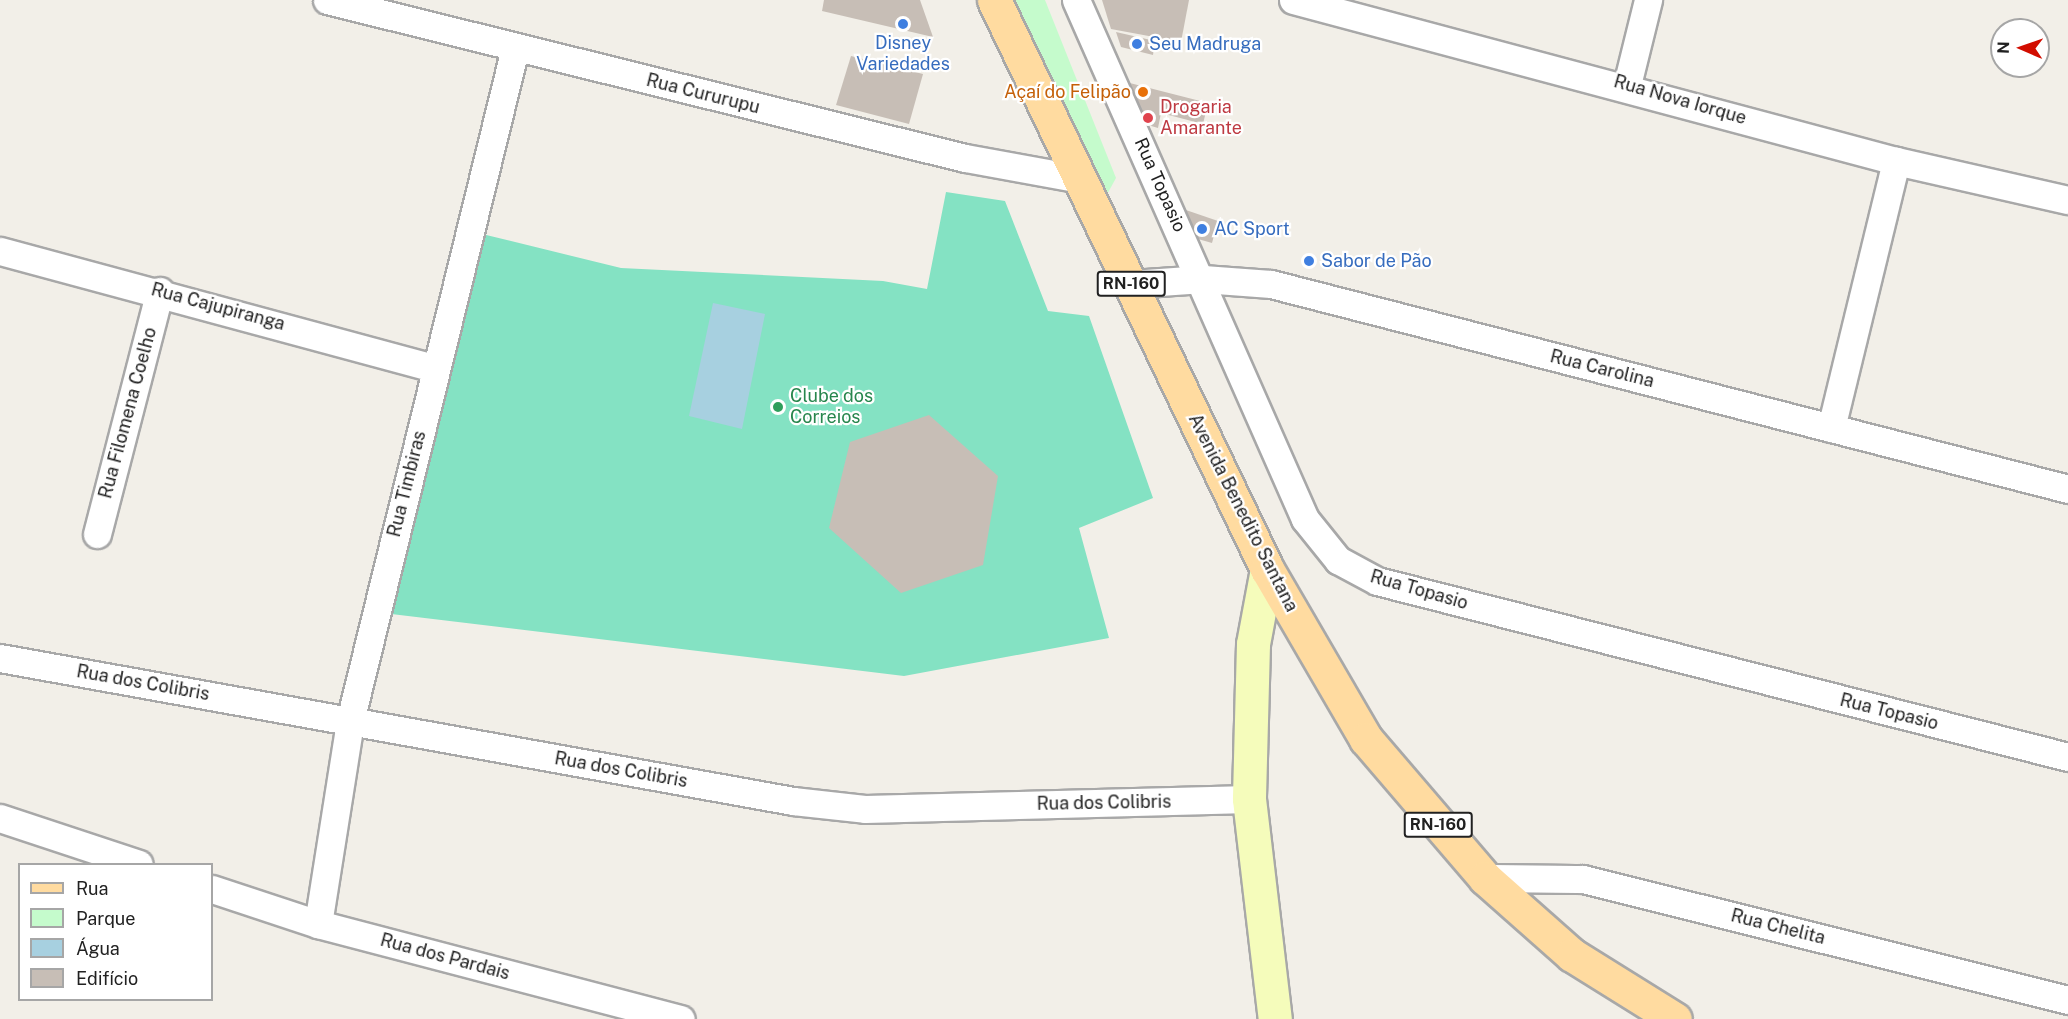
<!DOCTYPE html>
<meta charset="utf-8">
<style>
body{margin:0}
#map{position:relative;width:2068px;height:1019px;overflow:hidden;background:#f2efe8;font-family:"Public Sans",sans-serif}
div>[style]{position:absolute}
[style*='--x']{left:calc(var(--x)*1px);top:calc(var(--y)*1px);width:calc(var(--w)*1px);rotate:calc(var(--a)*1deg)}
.park>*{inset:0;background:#c5fbcc}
.pitch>*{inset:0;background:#84e2c3}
.water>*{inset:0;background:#a7d0e0}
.building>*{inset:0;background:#c7beb6}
.roads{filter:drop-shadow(2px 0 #a8a8a8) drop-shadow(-2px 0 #a8a8a8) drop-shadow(0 2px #a8a8a8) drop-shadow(0 -2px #a8a8a8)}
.street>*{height:27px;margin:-13.5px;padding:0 13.5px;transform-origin:13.5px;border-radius:13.5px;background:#fff}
.secondary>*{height:33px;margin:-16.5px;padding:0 16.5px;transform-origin:16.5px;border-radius:16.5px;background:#f5fcbb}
.primary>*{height:33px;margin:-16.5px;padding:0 16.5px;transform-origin:16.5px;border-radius:16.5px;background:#ffdba0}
.dots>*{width:16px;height:16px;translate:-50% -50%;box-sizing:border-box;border:3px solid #fff;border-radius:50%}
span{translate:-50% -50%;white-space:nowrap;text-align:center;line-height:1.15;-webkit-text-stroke:4.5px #fff;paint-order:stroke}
.shield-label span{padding:2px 4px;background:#fff;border:2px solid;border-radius:4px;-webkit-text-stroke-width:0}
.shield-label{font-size:16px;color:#212121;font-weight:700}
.shop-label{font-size:18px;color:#366cbe}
.left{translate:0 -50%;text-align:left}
.food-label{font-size:18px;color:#c56008}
.right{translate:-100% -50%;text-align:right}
.street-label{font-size:18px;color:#212121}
.health-label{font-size:18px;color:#be3a42}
.leisure-label{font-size:18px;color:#27864d}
.legend{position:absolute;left:18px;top:863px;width:195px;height:138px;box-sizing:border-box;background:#fff;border:2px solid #a6a6a6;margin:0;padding:8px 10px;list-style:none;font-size:18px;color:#212121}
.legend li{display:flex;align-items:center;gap:12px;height:30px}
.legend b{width:30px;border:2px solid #a6a6a6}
.north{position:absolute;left:1990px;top:18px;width:60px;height:60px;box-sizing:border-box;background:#fff;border:2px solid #a6a6a6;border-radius:50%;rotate:272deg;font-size:16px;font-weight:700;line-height:24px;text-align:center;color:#212121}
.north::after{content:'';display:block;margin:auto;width:21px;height:27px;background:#d20d00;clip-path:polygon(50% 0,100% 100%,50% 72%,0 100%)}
</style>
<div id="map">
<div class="park">
<i style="clip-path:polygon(1003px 0,1045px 0,1116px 178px,1105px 198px)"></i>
</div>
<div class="pitch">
<i style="clip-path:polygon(946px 192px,1005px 201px,1048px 311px,1089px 316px,1153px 498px,1079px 528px,1109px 638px,904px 676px,383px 613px,478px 233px,621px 268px,883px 281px,927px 289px)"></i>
</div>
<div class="water">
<i style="clip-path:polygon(713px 303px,765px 314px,742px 429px,689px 416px)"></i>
</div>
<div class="building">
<i style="clip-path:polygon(824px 0,920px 0,933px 37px,822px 11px)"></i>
<i style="clip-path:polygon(1102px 0,1189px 0,1181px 42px,1111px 29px)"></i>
<i style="clip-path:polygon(1116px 32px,1155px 41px,1153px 55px,1121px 47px)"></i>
<i style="clip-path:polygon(851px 56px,923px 74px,909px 124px,836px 105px)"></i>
<i style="clip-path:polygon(1118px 80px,1208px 103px,1203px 124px,1161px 113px,1158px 128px,1138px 122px)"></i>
<i style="clip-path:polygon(1183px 209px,1218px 221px,1212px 243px,1191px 237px)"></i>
<i style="clip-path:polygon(929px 415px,998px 476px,983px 565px,901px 593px,829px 528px,850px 442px)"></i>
</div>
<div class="roads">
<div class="street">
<i style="--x:327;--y:0;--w:657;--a:13.91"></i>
<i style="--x:965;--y:158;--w:118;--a:10.3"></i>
<i style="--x:1076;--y:0;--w:567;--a:66.19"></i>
<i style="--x:1305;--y:519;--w:53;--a:51.2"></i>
<i style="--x:1338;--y:560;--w:44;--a:28.3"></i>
<i style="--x:1377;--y:581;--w:713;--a:14.29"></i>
<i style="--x:1293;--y:0;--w:624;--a:14.95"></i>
<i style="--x:1896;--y:161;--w:176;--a:12.8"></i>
<i style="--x:1627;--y:85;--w:88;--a:-76.1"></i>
<i style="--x:0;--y:251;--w:450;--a:15.1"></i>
<i style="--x:1131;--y:284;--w:72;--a:-4"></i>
<i style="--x:1203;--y:279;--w:68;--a:4.2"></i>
<i style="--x:1271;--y:284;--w:823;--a:14.42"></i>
<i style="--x:1831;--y:428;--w:275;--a:-76.3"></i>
<i style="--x:97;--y:534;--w:251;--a:-75.5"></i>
<i style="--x:0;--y:658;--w:806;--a:10.22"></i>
<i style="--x:793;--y:801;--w:72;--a:6.3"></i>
<i style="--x:865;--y:809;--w:384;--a:-1.5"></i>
<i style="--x:0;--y:818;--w:146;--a:18.3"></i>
<i style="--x:1485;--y:878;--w:98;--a:0.6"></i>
<i style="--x:1583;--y:879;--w:500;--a:14"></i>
<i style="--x:212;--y:889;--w:112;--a:18.3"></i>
<i style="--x:318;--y:924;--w:375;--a:14.7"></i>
<i style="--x:318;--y:924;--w:206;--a:-81"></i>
<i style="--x:350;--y:721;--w:693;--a:-76.22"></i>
</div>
<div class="secondary">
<i style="--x:1267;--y:569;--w:76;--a:100.6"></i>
<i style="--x:1253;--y:644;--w:155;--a:91.5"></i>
<i style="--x:1249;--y:799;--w:222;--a:83.3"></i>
</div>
<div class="primary">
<i style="--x:994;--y:0;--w:631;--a:64.37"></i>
<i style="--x:1267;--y:569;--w:197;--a:59.8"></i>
<i style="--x:1366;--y:739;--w:183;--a:49.4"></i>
<i style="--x:1485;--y:878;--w:116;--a:41.5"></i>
<i style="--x:1572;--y:955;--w:121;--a:31.9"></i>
</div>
</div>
<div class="dots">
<i style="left:903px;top:24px;background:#3f7fe0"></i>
<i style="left:1137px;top:44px;background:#3f7fe0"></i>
<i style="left:1143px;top:92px;background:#e8710a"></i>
<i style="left:1148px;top:118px;background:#e0444e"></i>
<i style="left:1202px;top:229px;background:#3f7fe0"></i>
<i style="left:1309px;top:261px;background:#3f7fe0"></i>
<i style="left:778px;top:407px;background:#2e9e5b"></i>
</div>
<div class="shield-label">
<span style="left:1131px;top:284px">RN-160</span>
<span style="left:1438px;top:825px">RN-160</span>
</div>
<div class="shop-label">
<span style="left:903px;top:54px">Disney<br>Variedades</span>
<span class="left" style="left:1149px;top:44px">Seu Madruga</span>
<span class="left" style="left:1214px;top:229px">AC Sport</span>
<span class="left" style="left:1321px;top:261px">Sabor de Pão</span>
</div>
<div class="food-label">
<span class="right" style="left:1131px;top:92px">Açaí do Felipão</span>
</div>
<div class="street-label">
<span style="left:703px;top:94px;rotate:14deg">Rua Cururupu</span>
<span style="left:1680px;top:100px;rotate:16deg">Rua Nova Iorque</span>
<span style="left:1160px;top:185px;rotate:66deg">Rua Topasio</span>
<span style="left:218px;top:307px;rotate:15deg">Rua Cajupiranga</span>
<span style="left:1602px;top:369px;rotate:14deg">Rua Carolina</span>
<span style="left:128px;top:413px;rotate:-75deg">Rua Filomena Coelho</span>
<span style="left:407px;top:484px;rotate:-76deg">Rua Timbiras</span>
<span style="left:1243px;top:513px;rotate:63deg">Avenida Benedito Santana</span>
<span style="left:1419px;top:590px;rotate:16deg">Rua Topasio</span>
<span style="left:143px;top:683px;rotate:10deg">Rua dos Colibris</span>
<span style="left:1889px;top:712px;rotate:14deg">Rua Topasio</span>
<span style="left:621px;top:770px;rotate:10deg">Rua dos Colibris</span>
<span style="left:1104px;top:803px;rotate:-1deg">Rua dos Colibris</span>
<span style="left:1778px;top:927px;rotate:14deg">Rua Chelita</span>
<span style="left:445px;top:957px;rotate:15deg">Rua dos Pardais</span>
</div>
<div class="health-label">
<span class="left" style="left:1160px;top:118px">Drogaria<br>Amarante</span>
</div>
<div class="leisure-label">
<span class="left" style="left:790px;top:407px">Clube dos<br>Correios</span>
</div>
<ul class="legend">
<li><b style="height:8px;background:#ffdba0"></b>Rua</li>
<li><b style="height:16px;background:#c5fbcc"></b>Parque</li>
<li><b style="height:16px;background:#a7d0e0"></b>Água</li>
<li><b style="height:16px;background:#c7beb6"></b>Edifício</li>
</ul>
<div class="north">N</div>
</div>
